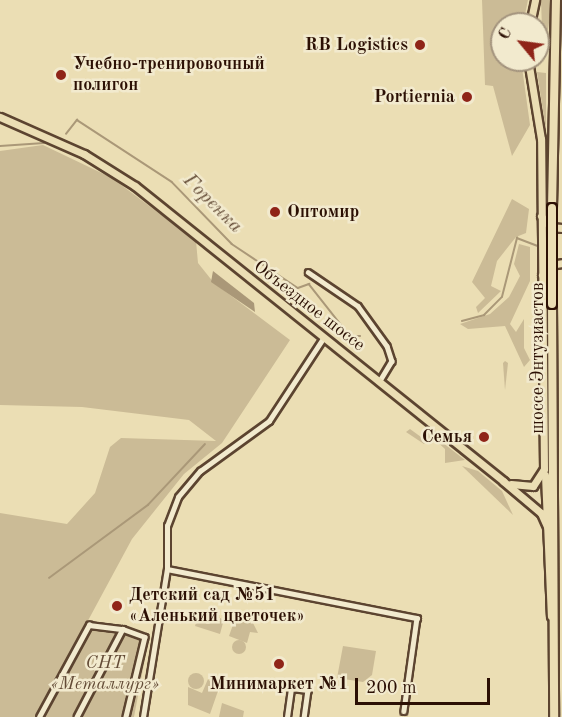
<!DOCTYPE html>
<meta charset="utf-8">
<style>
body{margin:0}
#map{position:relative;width:562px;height:717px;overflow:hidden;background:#ebdeb4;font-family:"Old Standard TT",serif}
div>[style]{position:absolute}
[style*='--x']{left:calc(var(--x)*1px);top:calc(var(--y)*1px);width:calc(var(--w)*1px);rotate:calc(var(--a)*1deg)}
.green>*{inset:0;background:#cbbb96}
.round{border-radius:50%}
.water>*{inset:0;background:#aa9878}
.stream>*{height:1.5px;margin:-0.75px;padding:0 0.75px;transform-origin:0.75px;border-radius:0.75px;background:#aa9878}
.roads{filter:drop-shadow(2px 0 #5c4430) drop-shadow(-2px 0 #5c4430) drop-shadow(0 2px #5c4430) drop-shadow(0 -2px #5c4430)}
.street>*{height:4.5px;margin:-2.25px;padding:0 2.25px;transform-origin:2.25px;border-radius:2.25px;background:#f2eace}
.primary>*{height:7px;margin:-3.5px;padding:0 3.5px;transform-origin:3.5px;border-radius:3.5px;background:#ebdeb4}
.highway>*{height:8px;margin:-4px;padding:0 4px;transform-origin:4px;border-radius:4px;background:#ebdeb4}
.bridges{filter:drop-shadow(2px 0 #2c1004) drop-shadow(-2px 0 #2c1004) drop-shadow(0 2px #2c1004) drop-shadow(0 -2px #2c1004)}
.highway-bridge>*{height:8px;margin:-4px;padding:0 4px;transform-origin:4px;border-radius:4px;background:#ebdeb4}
.dots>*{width:16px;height:16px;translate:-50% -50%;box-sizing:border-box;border:3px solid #f2eace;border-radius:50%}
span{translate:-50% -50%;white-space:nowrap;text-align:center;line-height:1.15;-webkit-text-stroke:5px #f2eace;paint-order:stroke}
.poi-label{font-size:18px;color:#2c1004;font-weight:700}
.right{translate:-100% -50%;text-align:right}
.left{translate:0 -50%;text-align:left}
.street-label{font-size:18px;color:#2c1004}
.park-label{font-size:18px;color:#644c37;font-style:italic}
.water-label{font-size:20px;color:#654d38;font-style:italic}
.north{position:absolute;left:490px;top:12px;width:60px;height:60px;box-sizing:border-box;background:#f2eace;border:2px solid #a3937d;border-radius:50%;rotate:299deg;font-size:16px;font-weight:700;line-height:24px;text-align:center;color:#2c1004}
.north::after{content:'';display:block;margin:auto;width:21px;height:27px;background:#8f2418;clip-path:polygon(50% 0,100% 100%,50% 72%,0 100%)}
.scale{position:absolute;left:355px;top:678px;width:135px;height:27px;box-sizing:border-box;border:3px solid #2c1004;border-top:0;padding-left:8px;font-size:18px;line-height:21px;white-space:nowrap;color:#2c1004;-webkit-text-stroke:4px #f2eace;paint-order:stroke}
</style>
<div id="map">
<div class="green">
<i style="clip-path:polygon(482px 0,528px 0,523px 24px,502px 24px,502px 60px,521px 60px,530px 125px,512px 156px,493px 86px,485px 85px)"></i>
<i style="clip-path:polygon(541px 0,552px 0,548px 30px,542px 28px)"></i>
<i style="clip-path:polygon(537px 72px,546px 73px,546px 130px)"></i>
<i style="clip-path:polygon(43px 145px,112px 178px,196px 241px,198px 263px,214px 283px,290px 340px,222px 443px,184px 474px,132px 539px,36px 717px,0 717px,0 513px,67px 524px,95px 493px,110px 447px,121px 438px,216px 441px,189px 420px,82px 407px,0 405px,0 151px)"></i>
<i style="clip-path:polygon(512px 199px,529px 209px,526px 233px,516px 237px,497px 261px,491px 286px,501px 291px,478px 313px,476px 307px,485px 298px,472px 282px)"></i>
<i style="clip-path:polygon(519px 244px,530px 247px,530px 281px,510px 324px,516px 332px,524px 319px,524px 348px,530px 360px,524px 367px,505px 326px,468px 329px,460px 324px,490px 314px,509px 297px,520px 276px,514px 264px)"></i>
<i style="clip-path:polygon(505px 361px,508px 363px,505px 390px,503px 363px)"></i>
<i style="clip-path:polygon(410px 429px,421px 437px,429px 432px,465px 460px,445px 463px,445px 449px,432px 437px,424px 444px,406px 432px)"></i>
<i style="clip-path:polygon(462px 466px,478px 471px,502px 491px,513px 515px)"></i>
<i style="clip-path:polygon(199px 613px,224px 619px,220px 634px,195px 626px)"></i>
<i style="clip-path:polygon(235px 619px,253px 623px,258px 633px,250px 632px,247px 643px,229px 636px)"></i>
<i style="clip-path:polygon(87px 624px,149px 637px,134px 717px,38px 717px)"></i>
<i class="round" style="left:232px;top:640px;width:14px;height:14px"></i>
<i style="clip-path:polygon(343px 646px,376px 651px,372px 675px,363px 682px,337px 678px)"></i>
<i class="round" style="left:188px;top:673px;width:16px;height:16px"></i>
<i style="clip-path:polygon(208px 679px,218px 691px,210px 714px,188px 705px,188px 687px,202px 693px)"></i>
<i style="clip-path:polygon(222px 703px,244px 711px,243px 717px,219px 717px)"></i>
</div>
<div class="water">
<i style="clip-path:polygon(213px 271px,254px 303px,255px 312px,211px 282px)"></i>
</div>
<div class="stream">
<i style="--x:66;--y:134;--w:18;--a:-52"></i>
<i style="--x:77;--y:120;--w:113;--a:33.1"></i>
<i style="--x:172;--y:182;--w:86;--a:45.9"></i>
<i style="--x:232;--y:244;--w:79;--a:33.7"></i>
<i style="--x:298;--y:288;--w:12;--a:-20"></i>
<i style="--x:309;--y:284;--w:66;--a:51.7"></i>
<i style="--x:350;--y:336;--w:10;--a:0"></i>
<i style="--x:0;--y:146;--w:44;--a:-3.9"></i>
<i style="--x:462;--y:321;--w:23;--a:-15"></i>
<i style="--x:484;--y:315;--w:25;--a:-45"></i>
<i style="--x:502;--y:297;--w:61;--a:-75.7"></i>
<i style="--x:517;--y:238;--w:22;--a:21"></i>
<i style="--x:49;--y:578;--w:123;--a:-36.4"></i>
<i style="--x:148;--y:505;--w:83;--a:-46.9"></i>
</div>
<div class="roads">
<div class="street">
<i style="--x:308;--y:272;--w:60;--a:34.2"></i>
<i style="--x:358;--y:306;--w:49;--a:54.1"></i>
<i style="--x:387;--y:346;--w:16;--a:72"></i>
<i style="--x:392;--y:361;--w:23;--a:121"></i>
<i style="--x:167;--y:569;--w:255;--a:11.1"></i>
<i style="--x:417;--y:618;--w:94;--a:98"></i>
<i style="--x:123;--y:629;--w:23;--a:20"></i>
<i style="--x:145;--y:637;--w:82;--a:103.4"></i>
<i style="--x:39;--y:717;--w:105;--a:-61.5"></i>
<i style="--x:89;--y:625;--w:34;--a:7"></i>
<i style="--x:123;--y:629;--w:99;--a:117.6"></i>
<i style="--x:143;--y:717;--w:150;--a:-80.8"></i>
<i style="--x:167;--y:569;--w:43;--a:-90"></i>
<i style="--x:167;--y:526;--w:31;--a:-69"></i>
<i style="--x:178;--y:497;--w:34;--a:-50"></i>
<i style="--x:200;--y:471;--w:85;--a:-35.9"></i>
<i style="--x:269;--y:421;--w:100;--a:-56.8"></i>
<i style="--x:287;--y:717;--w:29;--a:-82"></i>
<i style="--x:291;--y:688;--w:17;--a:7"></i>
<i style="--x:308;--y:690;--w:27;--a:98"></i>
</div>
<div class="primary">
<i style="--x:530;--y:24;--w:25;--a:-78"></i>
<i style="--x:0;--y:117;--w:92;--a:23.8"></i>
<i style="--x:84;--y:154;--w:60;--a:32.1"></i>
<i style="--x:135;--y:186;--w:472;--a:38.7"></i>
<i style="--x:503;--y:481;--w:50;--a:40.1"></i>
<i style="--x:541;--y:513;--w:17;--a:66"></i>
<i style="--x:541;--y:216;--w:14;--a:51"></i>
<i style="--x:550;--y:227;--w:12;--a:5"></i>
<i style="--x:542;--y:275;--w:13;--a:-51"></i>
<i style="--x:550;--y:265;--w:12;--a:-9"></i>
<i style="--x:545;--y:475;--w:141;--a:87.6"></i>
<i style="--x:511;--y:484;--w:22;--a:5"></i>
<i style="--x:533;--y:486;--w:20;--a:-57"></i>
<i style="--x:544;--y:469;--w:330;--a:-90.5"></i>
<i style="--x:541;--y:139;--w:80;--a:-99.3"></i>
</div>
<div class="highway">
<i style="--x:552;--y:208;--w:208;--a:-88.9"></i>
<i style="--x:552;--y:304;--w:413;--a:89.7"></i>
</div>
</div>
<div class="bridges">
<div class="highway-bridge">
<i style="--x:552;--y:208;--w:96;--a:90"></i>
</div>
</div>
<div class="dots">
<i style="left:420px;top:45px;background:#8f2418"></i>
<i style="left:61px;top:75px;background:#8f2418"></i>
<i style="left:467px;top:97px;background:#8f2418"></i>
<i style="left:275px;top:212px;background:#8f2418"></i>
<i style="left:484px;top:437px;background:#8f2418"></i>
<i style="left:117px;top:606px;background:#8f2418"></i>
<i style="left:279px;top:664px;background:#8f2418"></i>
</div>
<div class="poi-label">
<span class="right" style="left:408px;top:45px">RB Logistics</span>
<span class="left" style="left:73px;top:75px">Учебно-тренировочный<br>полигон</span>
<span class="right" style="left:455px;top:97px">Portiernia</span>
<span class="left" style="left:287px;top:212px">Оптомир</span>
<span class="right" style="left:472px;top:437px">Семья</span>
<span class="left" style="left:129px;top:606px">Детский сад №51<br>«Аленький цветочек»</span>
<span style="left:279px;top:684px">Минимаркет №1</span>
</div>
<div class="street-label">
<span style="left:309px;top:306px;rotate:38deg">Объездное шоссе</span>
<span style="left:538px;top:358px;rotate:-90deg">шоссе Энтузиастов</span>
</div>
<div class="park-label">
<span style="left:105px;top:674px">СНТ<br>«Металлург»</span>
</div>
<div class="water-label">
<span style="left:212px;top:204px;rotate:45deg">Горенка</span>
</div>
<div class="north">С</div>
<div class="scale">200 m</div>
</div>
